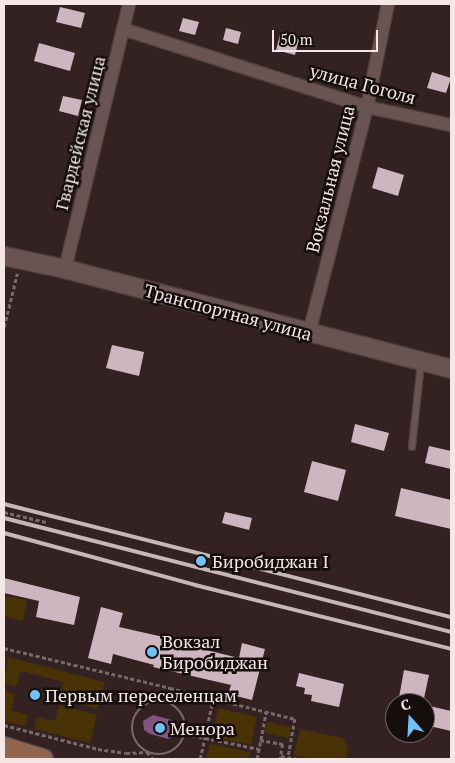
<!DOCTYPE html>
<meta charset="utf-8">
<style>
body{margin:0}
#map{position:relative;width:455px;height:763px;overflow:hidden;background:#342121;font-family:"PT Serif",serif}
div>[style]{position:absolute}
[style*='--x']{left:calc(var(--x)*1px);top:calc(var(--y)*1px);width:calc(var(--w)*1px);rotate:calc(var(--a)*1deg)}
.green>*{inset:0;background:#493205}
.water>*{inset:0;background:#7e5481}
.building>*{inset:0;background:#cdb6bf}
.path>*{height:2.5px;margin-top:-1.25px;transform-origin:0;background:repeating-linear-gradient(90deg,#7a6969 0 4px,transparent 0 6.5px)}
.path>.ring{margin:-1.25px;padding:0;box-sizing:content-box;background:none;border:2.5px solid #7a6969;border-radius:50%}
.roads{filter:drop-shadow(1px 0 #4f403f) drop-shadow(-1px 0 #4f403f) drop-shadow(0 1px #4f403f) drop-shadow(0 -1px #4f403f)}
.service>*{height:6px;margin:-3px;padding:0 3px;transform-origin:3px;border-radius:3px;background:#6a5453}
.minor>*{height:12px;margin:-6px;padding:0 6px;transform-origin:6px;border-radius:6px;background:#6a5453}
.secondary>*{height:18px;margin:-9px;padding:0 9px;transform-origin:9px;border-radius:9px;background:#6a5453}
.primary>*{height:20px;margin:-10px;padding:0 10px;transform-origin:10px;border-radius:10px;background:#92654f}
.rail>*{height:4px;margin:-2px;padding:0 2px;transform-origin:2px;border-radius:2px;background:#c6b8b7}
.dots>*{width:14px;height:14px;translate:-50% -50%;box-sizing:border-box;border:2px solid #160e0d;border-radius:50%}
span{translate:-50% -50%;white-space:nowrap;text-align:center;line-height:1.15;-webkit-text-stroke:5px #160e0d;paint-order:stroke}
.street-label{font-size:18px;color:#f4e7e6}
.poi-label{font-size:18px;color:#f4e7e6}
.left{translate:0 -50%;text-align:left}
.frame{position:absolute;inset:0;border:5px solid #f4e7e6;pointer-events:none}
.north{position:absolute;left:385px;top:693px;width:50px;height:50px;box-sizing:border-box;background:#160e0d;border:1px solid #6f6564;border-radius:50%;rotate:341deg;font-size:14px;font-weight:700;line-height:20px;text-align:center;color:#f4e7e6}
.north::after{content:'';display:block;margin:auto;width:18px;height:22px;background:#72c1f5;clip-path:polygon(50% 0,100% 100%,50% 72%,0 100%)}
.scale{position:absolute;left:272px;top:30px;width:106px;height:22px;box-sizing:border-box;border:2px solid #f4e7e6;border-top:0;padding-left:6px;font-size:15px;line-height:18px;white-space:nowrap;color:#f4e7e6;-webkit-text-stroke:4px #160e0d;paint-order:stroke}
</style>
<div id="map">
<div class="green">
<i style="clip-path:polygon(4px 596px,27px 600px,23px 621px,7px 617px,4px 614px)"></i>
<i style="clip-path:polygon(8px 657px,105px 682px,98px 709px,59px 699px,63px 682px,21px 671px,16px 687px,4px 684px)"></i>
<i style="clip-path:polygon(4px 690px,15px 694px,11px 710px,28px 715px,25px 726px,4px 721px)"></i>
<i style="clip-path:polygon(59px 705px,97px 715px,90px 743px,34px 729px,37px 717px,55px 721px)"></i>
<i style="clip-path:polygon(218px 708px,257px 717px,251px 745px,212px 737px)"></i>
<i style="clip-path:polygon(267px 722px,291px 727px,289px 738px,265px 733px)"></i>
<i style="clip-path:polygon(300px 729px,343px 738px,348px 748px,346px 759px,314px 759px,294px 755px)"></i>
<i style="clip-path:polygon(210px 744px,250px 752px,248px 759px,206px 759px)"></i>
</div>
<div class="water">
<i style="clip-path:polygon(153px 715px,172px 720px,178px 725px,180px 730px,178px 735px,168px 739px,150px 734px,144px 730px,143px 721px)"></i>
</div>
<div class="building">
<i style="clip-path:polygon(60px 7px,85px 13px,81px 28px,56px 22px)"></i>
<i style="clip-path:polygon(183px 18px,199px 22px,195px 35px,179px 31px)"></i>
<i style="clip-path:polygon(226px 28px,241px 32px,238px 44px,223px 40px)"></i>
<i style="clip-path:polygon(280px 35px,299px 39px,295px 55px,276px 50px)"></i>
<i style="clip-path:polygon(39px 43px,75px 53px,70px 71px,34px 61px)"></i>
<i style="clip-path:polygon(432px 72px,451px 78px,446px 93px,427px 88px)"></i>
<i style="clip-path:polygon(63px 96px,82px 100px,78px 116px,59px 111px)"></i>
<i style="clip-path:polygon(378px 167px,404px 175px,398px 196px,372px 188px)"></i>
<i style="clip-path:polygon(112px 345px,144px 352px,139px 376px,106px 368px)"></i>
<i style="clip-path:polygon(355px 424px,389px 433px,384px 451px,351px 442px)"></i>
<i style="clip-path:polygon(429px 446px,451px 451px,451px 469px,425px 463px)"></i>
<i style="clip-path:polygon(312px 461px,346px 470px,338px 501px,304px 492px)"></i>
<i style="clip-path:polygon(401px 488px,451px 500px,451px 529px,395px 516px)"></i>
<i style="clip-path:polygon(225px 512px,252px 518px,249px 530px,222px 523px)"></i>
<i style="clip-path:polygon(4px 578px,80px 597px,74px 625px,36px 617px,39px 601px,4px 593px)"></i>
<i style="clip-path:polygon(101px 607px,123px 613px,119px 627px,199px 645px,198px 648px,239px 658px,242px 643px,265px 649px,252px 700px,228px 694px,231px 685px,153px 667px,154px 665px,113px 654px,111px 664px,88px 658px)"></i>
<i style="clip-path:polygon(404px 670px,429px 675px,423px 703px,398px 703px)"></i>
<i style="clip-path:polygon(299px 673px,344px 684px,339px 707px,311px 701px,312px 695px,304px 694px,305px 688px,296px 686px)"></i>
<i style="clip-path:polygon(425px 705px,451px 711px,451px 731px,425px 725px)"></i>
</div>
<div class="path">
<i style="--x:4;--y:327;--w:55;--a:-76.2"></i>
<i style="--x:4;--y:512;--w:43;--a:13.4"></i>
<i style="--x:4;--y:648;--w:171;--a:13.5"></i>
<i class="ring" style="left:132px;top:701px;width:51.5px;height:51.5px"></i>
<i style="--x:167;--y:703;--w:15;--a:-79"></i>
<i style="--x:170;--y:688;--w:129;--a:13.9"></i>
<i style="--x:295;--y:719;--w:39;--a:100"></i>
<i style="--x:4;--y:725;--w:97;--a:14.3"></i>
<i style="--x:98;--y:749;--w:28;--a:8"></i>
<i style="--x:126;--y:753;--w:21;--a:-3"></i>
<i style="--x:147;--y:752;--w:9;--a:49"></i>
<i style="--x:186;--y:734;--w:75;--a:11.6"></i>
<i style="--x:260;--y:740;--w:23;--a:10"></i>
<i style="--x:283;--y:744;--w:15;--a:101"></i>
<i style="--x:281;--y:756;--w:17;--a:10"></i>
<i style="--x:200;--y:759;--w:61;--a:-77.8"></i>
<i style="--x:257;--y:759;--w:48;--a:-79.2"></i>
</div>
<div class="roads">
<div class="service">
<i style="--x:412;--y:447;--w:84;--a:-83.9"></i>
</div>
<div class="minor">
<i style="--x:123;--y:29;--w:256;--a:17.7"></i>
<i style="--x:367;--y:107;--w:86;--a:12.1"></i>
<i style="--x:65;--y:269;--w:273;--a:-76.4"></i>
<i style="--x:309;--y:333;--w:233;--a:-75.6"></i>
<i style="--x:367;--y:107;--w:105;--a:-78.5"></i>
</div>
<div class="secondary">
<i style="--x:4;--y:256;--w:62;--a:12"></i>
<i style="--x:65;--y:269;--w:399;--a:14.5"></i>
</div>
<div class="primary">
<i style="--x:4;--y:747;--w:41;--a:17.1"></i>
</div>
</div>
<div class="rail">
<i style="--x:4;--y:504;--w:461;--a:14.2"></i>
<i style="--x:4;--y:518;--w:461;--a:14.3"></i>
<i style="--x:4;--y:533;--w:198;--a:15.2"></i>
<i style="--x:195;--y:585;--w:264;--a:14"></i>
</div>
<div class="dots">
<i style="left:201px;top:561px;background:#72c1f5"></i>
<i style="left:152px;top:652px;background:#72c1f5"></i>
<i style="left:35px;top:695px;background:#72c1f5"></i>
<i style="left:160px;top:728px;background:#72c1f5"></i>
</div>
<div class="street-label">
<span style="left:363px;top:84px;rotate:15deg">улица Гоголя</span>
<span style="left:80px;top:133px;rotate:-76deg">Гвардейская улица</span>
<span style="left:330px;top:179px;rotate:-76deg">Вокзальная улица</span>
<span style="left:228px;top:312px;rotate:15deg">Транспортная улица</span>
</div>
<div class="poi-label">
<span class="left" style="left:212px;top:561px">Биробиджан I</span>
<span class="left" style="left:162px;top:652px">Вокзал<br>Биробиджан</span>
<span class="left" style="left:45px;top:695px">Первым переселенцам</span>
<span class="left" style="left:170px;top:728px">Менора</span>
</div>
<div class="frame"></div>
<div class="north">С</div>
<div class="scale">50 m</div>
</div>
